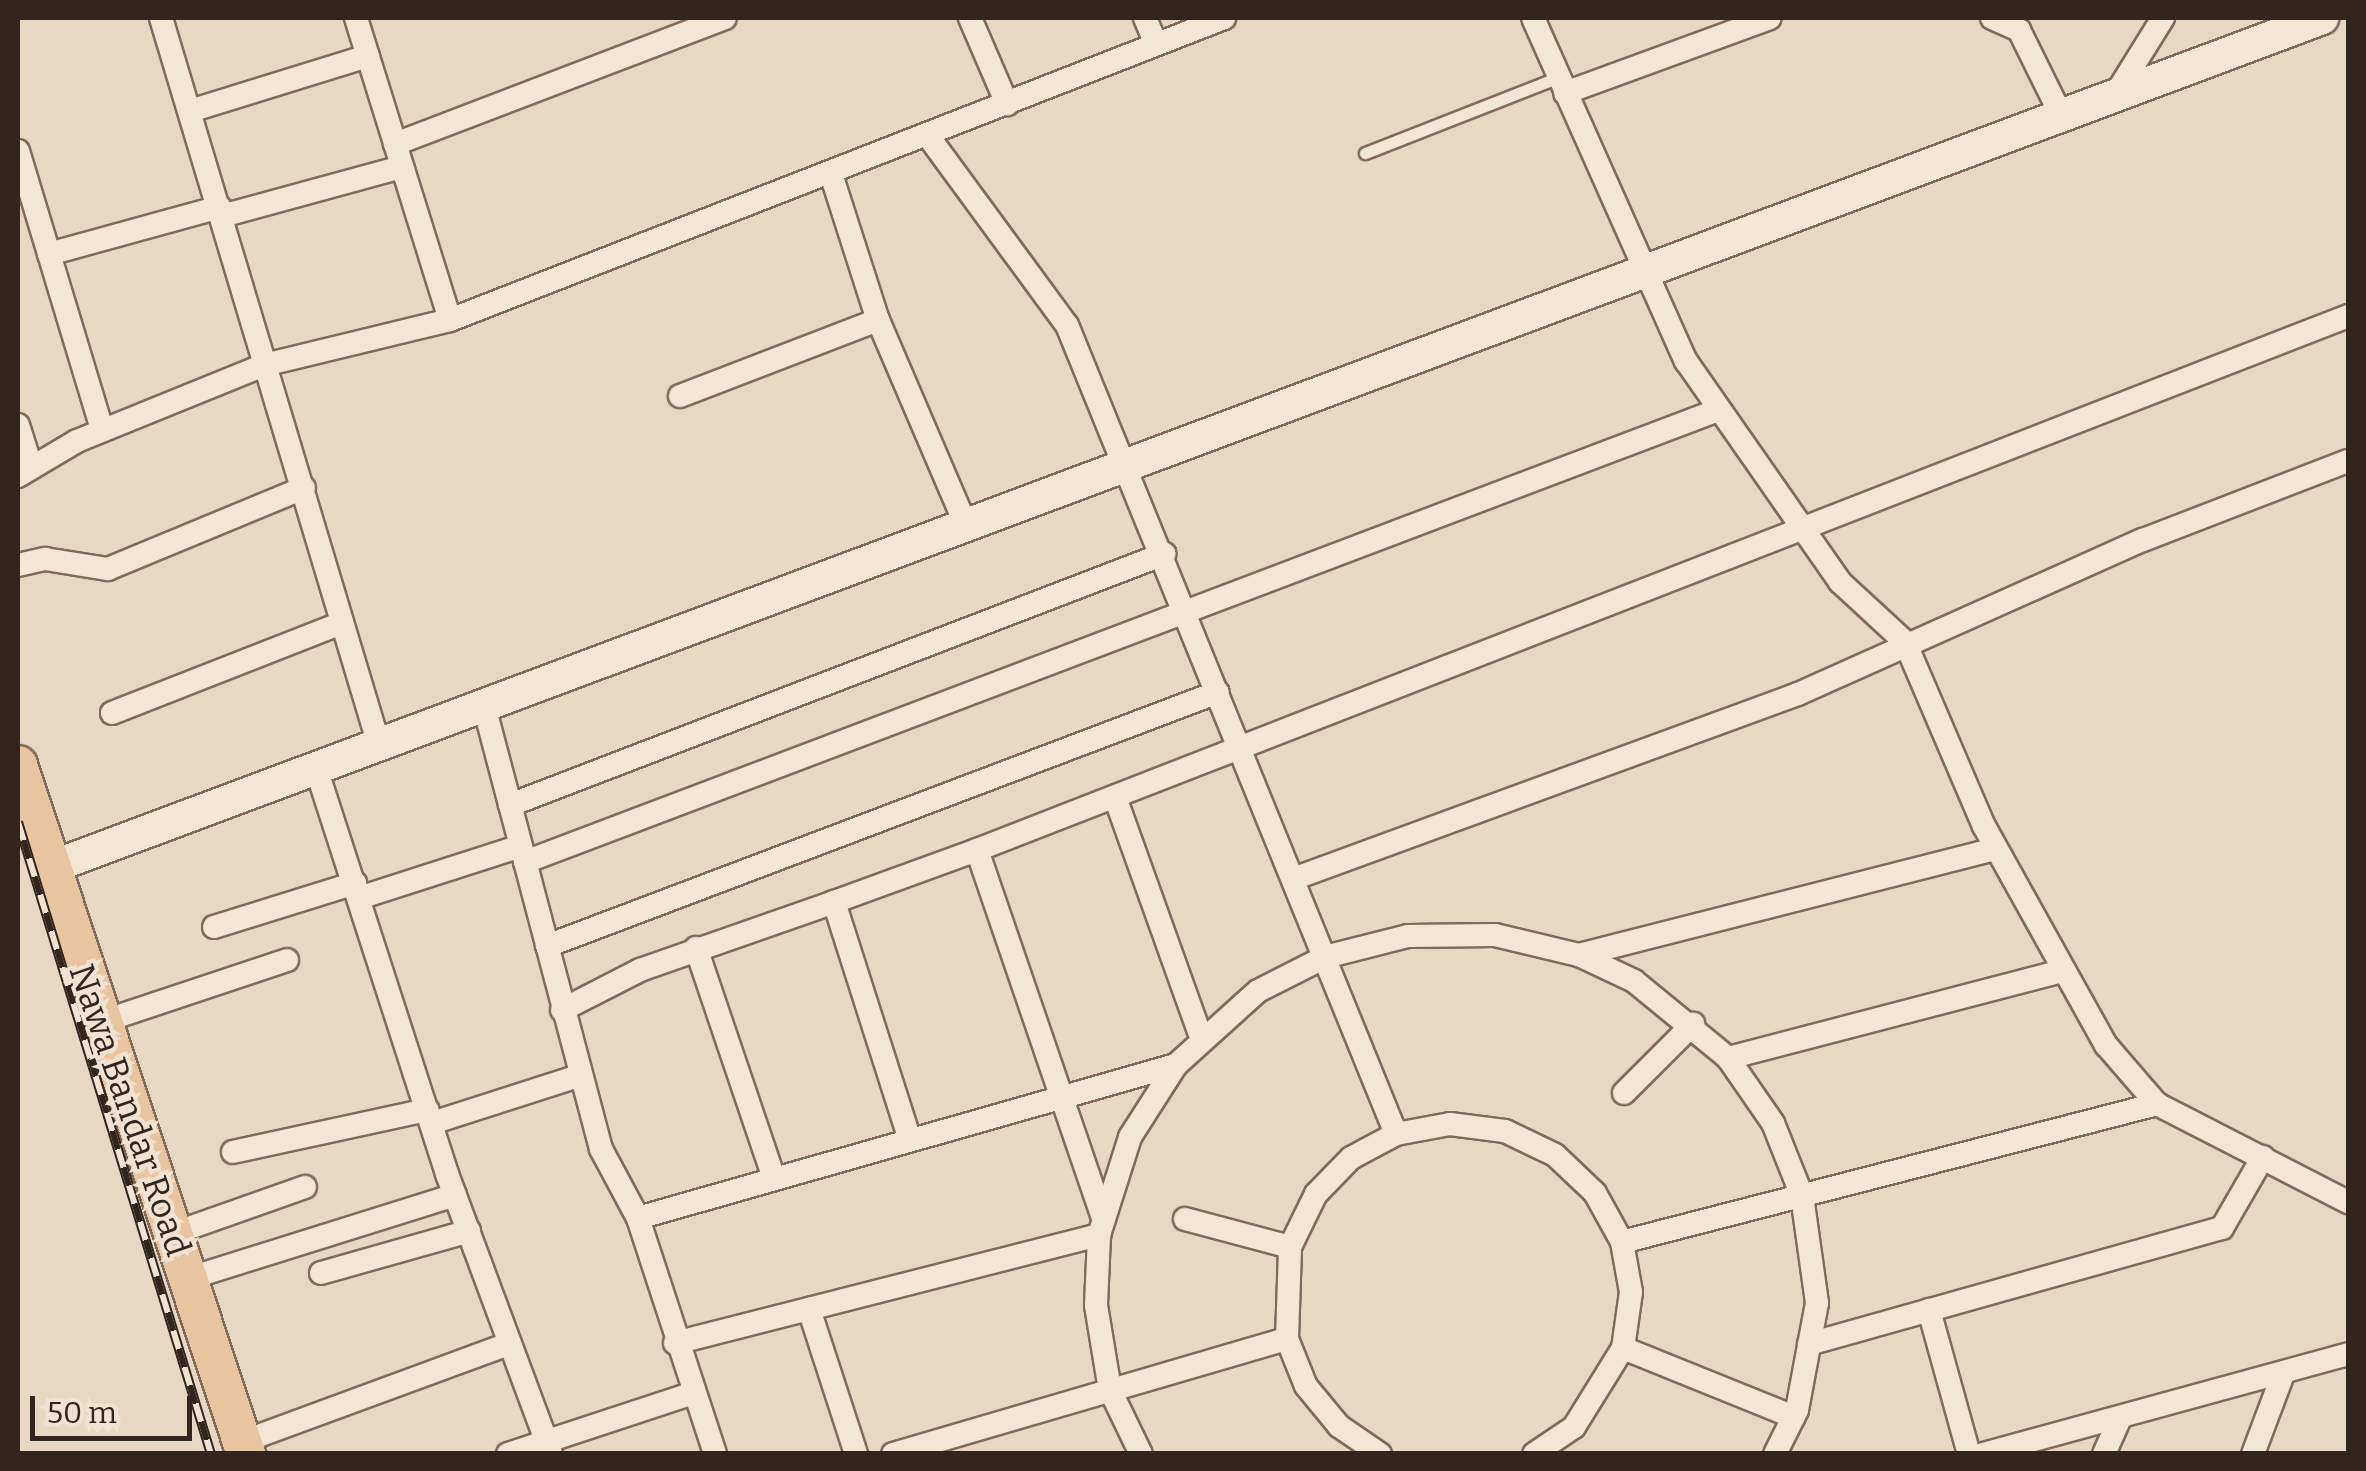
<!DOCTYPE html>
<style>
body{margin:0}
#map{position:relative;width:2366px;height:1471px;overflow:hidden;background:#e8d7c3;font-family:Bitter,serif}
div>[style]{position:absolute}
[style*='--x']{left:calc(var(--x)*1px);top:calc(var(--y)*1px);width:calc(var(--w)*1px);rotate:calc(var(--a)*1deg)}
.roads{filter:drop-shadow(2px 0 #81695c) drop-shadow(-2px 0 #81695c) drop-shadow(0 2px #81695c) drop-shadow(0 -2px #81695c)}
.service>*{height:11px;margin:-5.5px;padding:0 5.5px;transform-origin:5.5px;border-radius:5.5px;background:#f4e6d5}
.minor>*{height:22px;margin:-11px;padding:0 11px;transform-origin:11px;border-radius:11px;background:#f4e6d5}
.secondary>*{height:32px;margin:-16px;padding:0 16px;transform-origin:16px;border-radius:16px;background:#f4e6d5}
.primary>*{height:38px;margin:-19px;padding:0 19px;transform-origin:19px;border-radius:19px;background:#e8c59f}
.rail>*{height:10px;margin-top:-5px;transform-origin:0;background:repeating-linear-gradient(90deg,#f1e3d2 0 19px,#32251e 0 38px);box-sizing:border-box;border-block:2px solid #32251e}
span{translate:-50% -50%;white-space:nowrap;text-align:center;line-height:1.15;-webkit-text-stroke:8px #f1e3d2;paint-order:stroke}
.street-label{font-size:35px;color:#32251e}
.frame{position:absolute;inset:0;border:20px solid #32251e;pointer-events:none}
.scale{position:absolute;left:30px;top:1396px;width:162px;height:45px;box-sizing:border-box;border:5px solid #32251e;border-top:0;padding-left:12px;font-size:30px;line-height:35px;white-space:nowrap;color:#32251e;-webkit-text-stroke:8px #f1e3d2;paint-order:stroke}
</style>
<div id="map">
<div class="roads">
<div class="service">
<i style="--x:1365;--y:153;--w:208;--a:-21.4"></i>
</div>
<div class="minor">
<i style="--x:161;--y:18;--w:759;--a:73.31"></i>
<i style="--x:356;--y:18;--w:316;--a:72.7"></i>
<i style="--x:970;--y:18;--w:94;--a:66.7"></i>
<i style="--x:1145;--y:18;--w:28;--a:67"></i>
<i style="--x:1533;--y:18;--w:376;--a:66"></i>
<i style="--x:1686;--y:361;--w:269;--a:55.1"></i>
<i style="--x:1840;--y:582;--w:88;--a:42.7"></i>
<i style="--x:1905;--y:642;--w:200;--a:66.8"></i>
<i style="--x:1984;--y:826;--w:251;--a:60.9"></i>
<i style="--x:2106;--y:1045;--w:78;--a:49.2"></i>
<i style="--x:2157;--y:1104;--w:215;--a:27.2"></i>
<i style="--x:1992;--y:18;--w:30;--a:24"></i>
<i style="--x:2019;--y:30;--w:95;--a:63.7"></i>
<i style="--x:1565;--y:93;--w:218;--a:-20.1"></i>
<i style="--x:2115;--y:95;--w:91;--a:-58.1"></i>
<i style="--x:190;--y:111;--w:186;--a:-17.2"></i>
<i style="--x:928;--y:136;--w:235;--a:53.7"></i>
<i style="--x:1067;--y:325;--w:873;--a:67.87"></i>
<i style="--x:395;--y:144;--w:353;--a:-20.9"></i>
<i style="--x:18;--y:151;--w:291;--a:73.2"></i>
<i style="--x:831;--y:174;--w:153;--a:72.2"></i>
<i style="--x:878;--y:320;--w:223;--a:66.8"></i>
<i style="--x:222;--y:216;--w:186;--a:-15.3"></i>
<i style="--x:49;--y:254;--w:177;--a:-15.4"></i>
<i style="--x:680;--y:396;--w:212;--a:-21"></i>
<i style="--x:18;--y:425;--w:43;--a:72.4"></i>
<i style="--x:18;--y:476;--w:69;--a:-30.7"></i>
<i style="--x:77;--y:441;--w:202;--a:-22.1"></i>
<i style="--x:264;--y:365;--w:191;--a:-13.6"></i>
<i style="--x:450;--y:320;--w:831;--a:-21.31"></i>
<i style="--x:18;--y:565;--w:28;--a:-13"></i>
<i style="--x:45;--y:559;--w:64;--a:9"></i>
<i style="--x:108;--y:569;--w:212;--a:-22.5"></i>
<i style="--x:484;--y:706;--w:458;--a:75.2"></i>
<i style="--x:601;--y:1149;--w:78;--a:61.8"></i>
<i style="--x:638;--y:1218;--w:248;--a:71.9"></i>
<i style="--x:112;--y:713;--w:247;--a:-21.4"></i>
<i style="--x:316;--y:768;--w:427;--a:72.1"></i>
<i style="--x:447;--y:1174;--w:299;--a:69.6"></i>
<i style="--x:1115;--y:797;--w:255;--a:70.3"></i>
<i style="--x:510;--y:805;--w:701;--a:-21"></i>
<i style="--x:977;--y:850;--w:1471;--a:-21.28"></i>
<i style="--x:525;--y:862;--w:1276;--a:-20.75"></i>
<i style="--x:1293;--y:879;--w:538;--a:-20.12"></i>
<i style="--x:1798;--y:694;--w:378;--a:-24.1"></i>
<i style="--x:2143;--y:540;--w:220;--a:-21.1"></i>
<i style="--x:359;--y:898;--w:170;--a:-17.8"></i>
<i style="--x:834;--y:902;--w:152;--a:-20"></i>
<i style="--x:977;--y:850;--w:390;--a:71.1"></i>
<i style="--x:214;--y:927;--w:148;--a:-17.3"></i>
<i style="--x:547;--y:946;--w:717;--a:-20.73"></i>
<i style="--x:696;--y:948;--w:240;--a:71.3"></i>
<i style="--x:1579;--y:955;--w:430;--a:-14.3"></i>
<i style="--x:562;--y:1010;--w:88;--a:-27.1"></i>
<i style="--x:640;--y:970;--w:206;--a:-19.3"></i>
<i style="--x:834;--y:902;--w:244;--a:72.3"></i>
<i style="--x:101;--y:1022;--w:196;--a:-18.4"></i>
<i style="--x:1728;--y:1058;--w:344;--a:-14.6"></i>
<i style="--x:1624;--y:1093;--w:98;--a:-45"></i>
<i style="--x:432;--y:1123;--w:153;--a:-17.8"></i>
<i style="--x:233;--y:1152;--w:199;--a:-12.2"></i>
<i style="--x:638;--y:1218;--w:559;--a:-15.88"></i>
<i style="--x:1185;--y:1219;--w:109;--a:14.9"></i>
<i style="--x:172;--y:1234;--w:141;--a:-19.5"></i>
<i style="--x:1622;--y:1242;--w:553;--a:-14.46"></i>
<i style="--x:321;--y:1273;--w:154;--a:-15.8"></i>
<i style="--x:187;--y:1279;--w:281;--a:-17.4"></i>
<i style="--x:809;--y:1309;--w:152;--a:72"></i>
<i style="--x:1929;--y:1310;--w:149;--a:74.5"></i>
<i style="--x:675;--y:1343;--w:438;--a:-14.3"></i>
<i style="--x:1809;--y:1344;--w:429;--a:-15.7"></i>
<i style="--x:2222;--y:1228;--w:82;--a:-60"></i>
<i style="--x:1623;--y:1348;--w:184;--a:22"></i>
<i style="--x:242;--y:1442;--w:284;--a:-20.2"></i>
<i style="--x:508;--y:1454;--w:195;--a:-18.2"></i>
<i style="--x:893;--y:1454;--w:410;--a:-16.3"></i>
<i style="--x:1141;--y:1454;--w:71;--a:-115.8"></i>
<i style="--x:1110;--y:1390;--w:86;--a:-99.4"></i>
<i style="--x:1096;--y:1305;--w:70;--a:-87.5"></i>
<i style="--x:1099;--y:1235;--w:103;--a:-72.4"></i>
<i style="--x:1130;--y:1137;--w:85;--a:-57.4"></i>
<i style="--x:1176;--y:1065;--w:110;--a:-42.1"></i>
<i style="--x:1258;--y:991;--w:75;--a:-26.9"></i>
<i style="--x:1325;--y:957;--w:86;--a:-14.2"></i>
<i style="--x:1408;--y:936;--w:87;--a:-0.7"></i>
<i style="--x:1495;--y:935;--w:86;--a:13.4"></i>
<i style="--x:1579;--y:955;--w:61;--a:25.3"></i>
<i style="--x:1634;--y:981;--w:122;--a:39.3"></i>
<i style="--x:1728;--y:1058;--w:79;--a:55.3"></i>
<i style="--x:1773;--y:1123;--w:79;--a:68.3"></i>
<i style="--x:1802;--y:1196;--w:108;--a:82"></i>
<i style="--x:1817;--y:1303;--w:109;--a:100.6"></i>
<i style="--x:1797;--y:1410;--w:49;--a:116.6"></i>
<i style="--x:1380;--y:1454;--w:50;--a:-145.7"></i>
<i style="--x:1339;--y:1426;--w:52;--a:-129.5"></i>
<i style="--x:1306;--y:1386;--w:51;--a:-112"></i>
<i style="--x:1287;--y:1339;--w:92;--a:-88.1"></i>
<i style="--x:1290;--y:1247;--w:59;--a:-63.9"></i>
<i style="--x:1316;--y:1194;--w:50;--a:-45.8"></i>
<i style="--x:1351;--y:1158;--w:51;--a:-28.1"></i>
<i style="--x:1396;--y:1134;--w:55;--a:-10.5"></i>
<i style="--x:1450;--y:1124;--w:55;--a:7.3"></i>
<i style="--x:1505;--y:1131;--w:55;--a:25.6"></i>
<i style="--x:1555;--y:1155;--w:55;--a:43.5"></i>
<i style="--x:1595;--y:1193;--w:56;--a:61.1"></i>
<i style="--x:1622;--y:1242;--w:51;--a:79.8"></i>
<i style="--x:1631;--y:1292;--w:57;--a:98.1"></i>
<i style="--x:1623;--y:1348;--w:93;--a:121.8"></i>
<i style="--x:1574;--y:1427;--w:48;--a:146"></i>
<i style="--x:1983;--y:1454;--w:378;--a:-15.3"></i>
<i style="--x:2104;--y:1454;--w:37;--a:-66"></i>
<i style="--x:2253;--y:1454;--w:85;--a:-69.4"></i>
</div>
<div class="secondary">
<i style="--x:49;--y:868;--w:2427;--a:-20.5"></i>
</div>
<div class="primary">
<i style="--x:18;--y:765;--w:726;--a:71.69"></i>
</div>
</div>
<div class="rail">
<i style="--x:18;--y:822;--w:661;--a:73.02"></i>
</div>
<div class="street-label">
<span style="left:130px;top:1110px;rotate:71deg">Nawa Bandar Road</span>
</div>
<div class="frame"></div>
<div class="scale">50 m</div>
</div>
